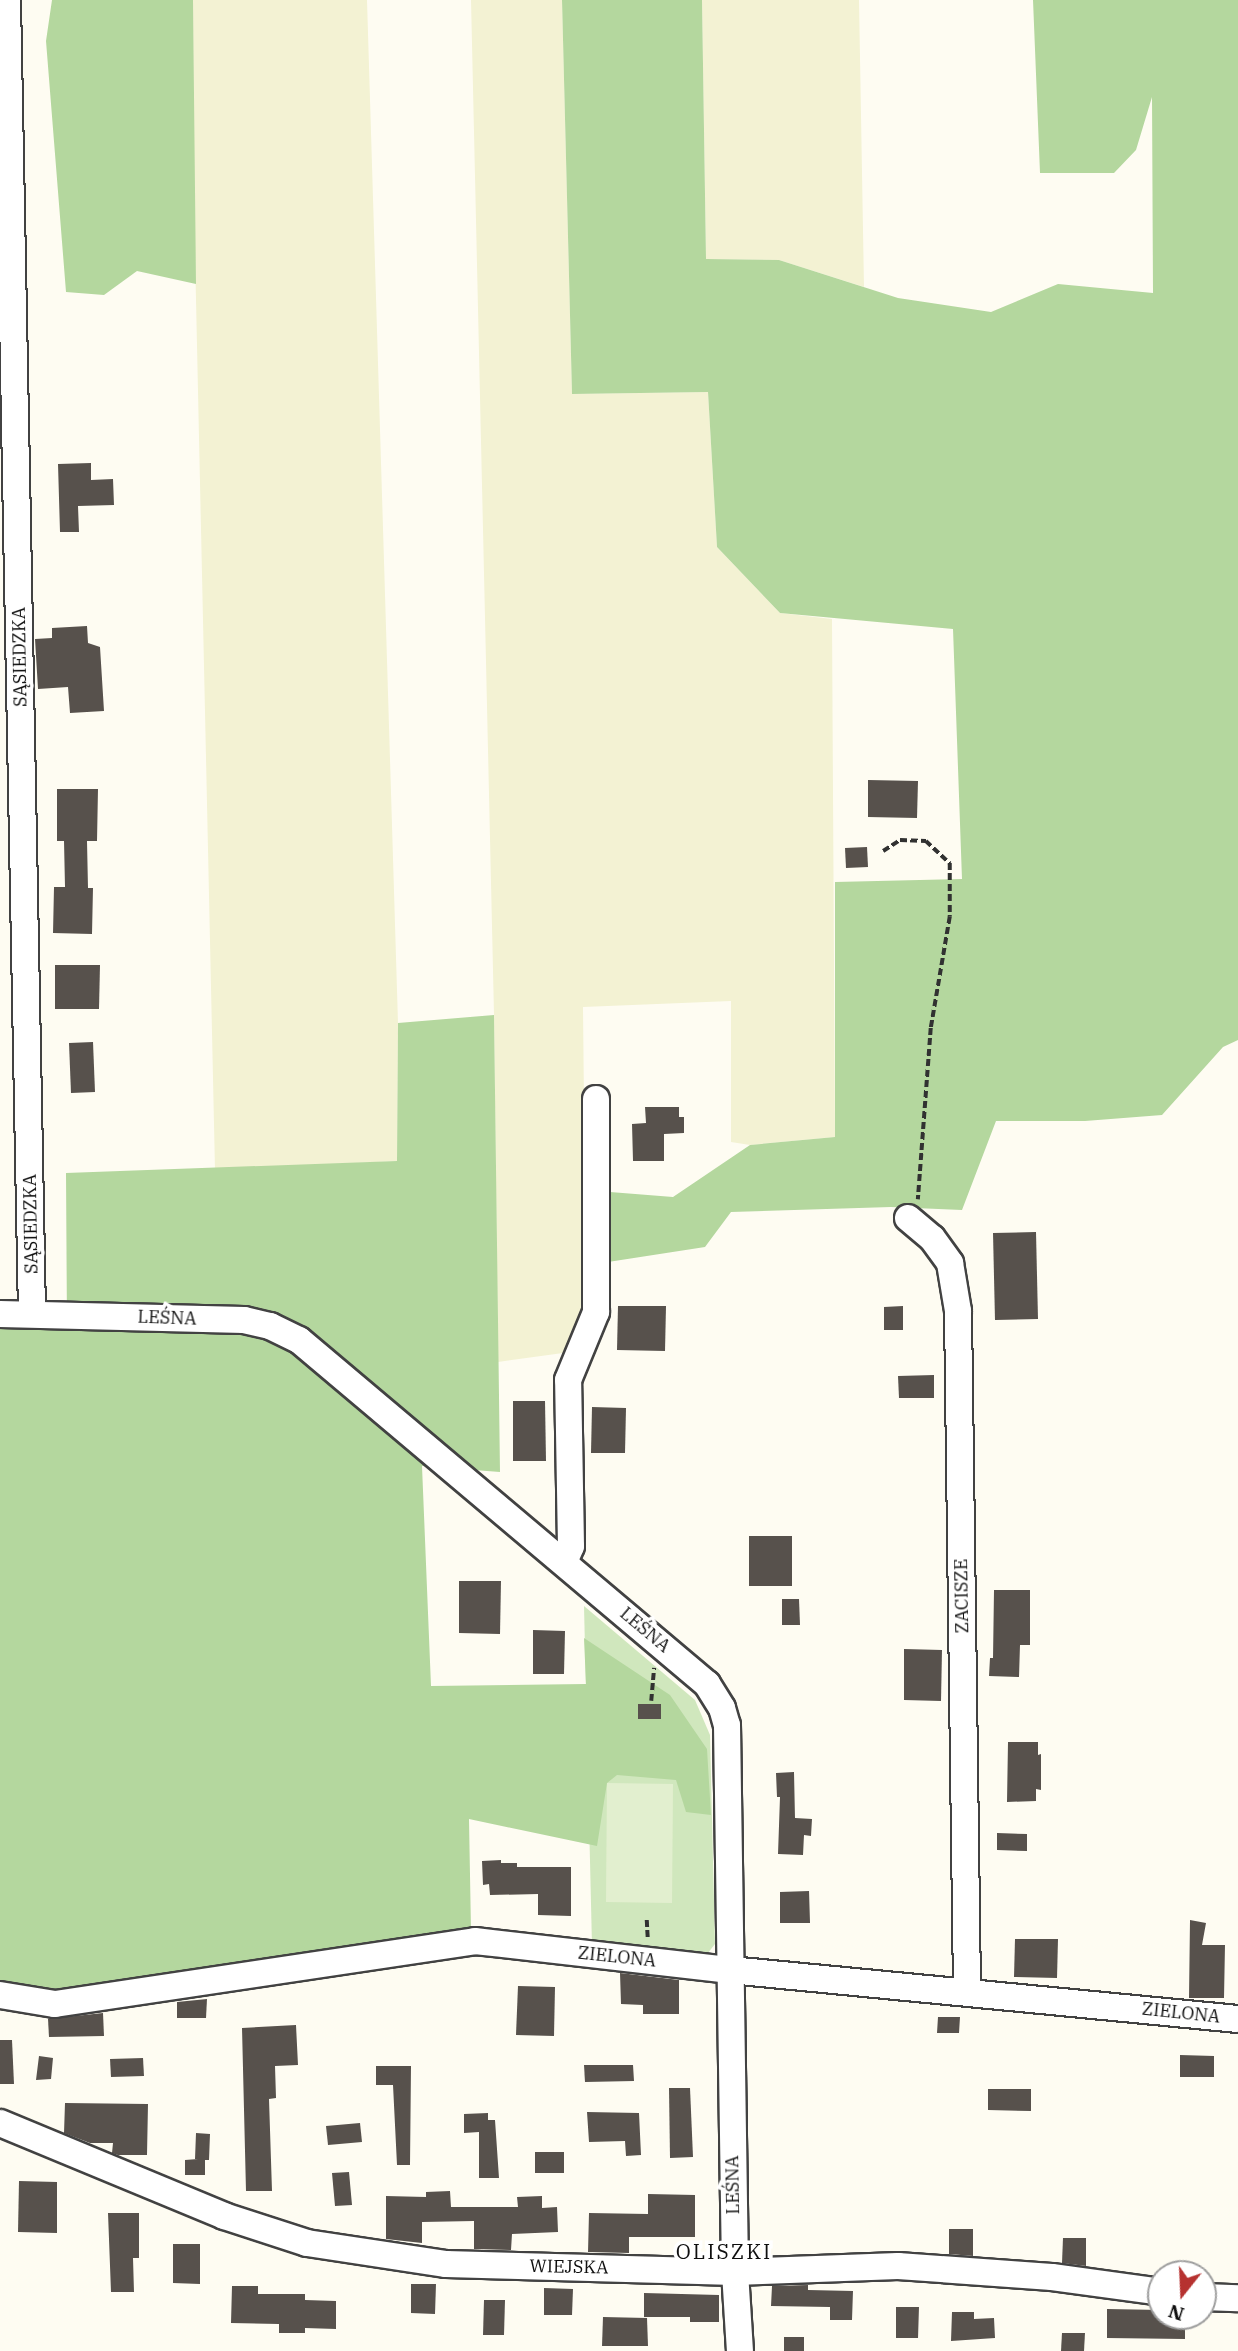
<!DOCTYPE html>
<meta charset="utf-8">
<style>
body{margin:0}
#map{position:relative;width:1238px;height:2351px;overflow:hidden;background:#fefcf2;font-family:"IBM Plex Serif",serif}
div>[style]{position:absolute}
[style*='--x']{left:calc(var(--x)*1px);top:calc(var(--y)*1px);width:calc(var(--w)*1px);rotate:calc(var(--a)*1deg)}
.farmland>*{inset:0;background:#f3f2d3}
.green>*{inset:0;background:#d0e7bd}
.forest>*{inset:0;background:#b4d79e}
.pitch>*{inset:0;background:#e2efcf}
.building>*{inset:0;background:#57514c}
.path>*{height:3.5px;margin-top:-1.75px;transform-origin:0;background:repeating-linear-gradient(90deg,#313131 0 7px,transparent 0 10.5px)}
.roads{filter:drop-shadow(2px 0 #424242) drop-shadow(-2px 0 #424242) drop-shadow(0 2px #424242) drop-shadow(0 -2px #424242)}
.minor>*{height:26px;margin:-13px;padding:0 13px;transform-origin:13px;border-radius:13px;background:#fff}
span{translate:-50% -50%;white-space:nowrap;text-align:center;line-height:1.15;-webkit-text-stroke:7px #fff;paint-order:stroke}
.street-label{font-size:18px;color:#0f0f0f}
.quarter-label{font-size:21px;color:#0f0f0f;letter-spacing:2px}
.north{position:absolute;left:1147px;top:2260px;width:70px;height:70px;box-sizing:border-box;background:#fff;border:2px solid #9f9f9f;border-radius:50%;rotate:198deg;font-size:19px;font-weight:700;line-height:28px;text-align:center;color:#0f0f0f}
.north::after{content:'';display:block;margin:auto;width:24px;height:32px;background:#b63230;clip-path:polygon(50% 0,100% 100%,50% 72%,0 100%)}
</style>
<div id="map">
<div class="farmland">
<i style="clip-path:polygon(193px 0,367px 0,398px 1023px,397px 1161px,215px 1170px,194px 208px)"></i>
<i style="clip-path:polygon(471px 0,562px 0,572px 394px,708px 392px,717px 547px,780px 613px,832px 619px,835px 1137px,750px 1145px,731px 1142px,731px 1001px,583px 1007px,586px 1298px,563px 1353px,498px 1362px,494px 1015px)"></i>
<i style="clip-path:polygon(702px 0,859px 0,864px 287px,779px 260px,706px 259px)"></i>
</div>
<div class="green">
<i style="clip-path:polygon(584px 1606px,695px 1700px,710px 1735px,715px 1944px,704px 1958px,592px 1946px)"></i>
</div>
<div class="forest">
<i style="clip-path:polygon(52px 0,193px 0,196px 284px,137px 271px,104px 295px,66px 292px,46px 41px)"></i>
<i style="clip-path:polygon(562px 0,702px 0,706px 259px,779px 260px,898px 298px,991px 312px,1058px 284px,1153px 293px,1152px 97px,1136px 150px,1114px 173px,1040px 173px,1033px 0,1238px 0,1238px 1040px,1223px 1047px,1162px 1115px,1085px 1121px,996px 1121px,962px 1210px,891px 1207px,731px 1212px,705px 1247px,608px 1262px,600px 1227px,610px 1192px,673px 1197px,750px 1145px,835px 1137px,835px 882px,962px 879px,953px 629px,780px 613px,717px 547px,708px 392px,572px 394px)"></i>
<i style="clip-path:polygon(494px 1015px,500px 1472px,422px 1466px,431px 1686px,586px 1684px,584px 1638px,670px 1695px,707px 1749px,711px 1815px,686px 1812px,676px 1780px,617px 1775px,607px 1783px,597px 1846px,469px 1819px,471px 1931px,43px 1992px,0 1983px,0 1328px,67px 1329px,66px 1173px,397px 1161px,398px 1023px)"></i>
</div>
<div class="pitch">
<i style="clip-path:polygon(607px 1783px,673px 1784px,672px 1903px,606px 1902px)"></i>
</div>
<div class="building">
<i style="clip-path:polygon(91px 463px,91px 480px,113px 479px,114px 505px,78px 506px,79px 532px,60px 532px,58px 464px)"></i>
<i style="clip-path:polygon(87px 626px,88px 643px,100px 647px,104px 711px,70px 713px,68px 687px,38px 689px,35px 639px,52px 638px,52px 628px)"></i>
<i style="clip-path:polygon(868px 780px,918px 781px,917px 818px,868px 817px)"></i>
<i style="clip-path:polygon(57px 789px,98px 789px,97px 841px,87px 841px,88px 888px,93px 888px,92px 934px,53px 933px,54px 887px,65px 887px,64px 841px,57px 841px)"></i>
<i style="clip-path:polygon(867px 847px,868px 867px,846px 868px,845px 848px)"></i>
<i style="clip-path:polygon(55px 965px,100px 965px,99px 1009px,55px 1009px)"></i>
<i style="clip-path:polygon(93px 1042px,95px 1092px,71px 1093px,69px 1043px)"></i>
<i style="clip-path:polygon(645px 1107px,679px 1107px,679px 1117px,684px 1117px,684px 1133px,664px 1134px,664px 1161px,633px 1161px,632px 1124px,646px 1123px)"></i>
<i style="clip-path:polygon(1036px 1232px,1038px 1319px,995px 1320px,993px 1233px)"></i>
<i style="clip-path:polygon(618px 1306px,666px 1306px,665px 1351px,617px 1350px)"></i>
<i style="clip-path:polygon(903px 1306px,903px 1330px,884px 1330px,884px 1307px)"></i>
<i style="clip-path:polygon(934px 1375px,934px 1398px,899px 1398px,898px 1376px)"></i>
<i style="clip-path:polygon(513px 1401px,545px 1401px,546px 1461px,513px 1461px)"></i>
<i style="clip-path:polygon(592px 1407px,626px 1408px,625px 1453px,591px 1453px)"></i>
<i style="clip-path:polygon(749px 1536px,792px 1536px,792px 1586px,749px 1586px)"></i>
<i style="clip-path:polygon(459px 1581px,501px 1581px,500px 1634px,459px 1633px)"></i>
<i style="clip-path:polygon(994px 1590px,1030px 1590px,1030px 1645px,1020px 1645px,1019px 1677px,989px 1676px,990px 1658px,993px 1658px)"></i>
<i style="clip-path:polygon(782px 1599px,799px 1599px,800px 1625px,782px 1625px)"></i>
<i style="clip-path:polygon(533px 1630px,565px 1631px,564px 1674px,533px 1674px)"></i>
<i style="clip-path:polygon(904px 1649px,942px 1650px,941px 1701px,904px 1700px)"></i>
<i style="clip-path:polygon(638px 1704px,661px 1704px,661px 1719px,638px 1719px)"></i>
<i style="clip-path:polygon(1008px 1742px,1038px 1742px,1038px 1755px,1041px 1754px,1041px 1790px,1036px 1789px,1036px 1801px,1007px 1802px)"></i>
<i style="clip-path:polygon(794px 1772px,795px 1818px,812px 1819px,811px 1836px,804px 1835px,803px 1855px,778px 1854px,780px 1797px,777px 1797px,776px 1773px)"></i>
<i style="clip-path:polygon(997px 1833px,1027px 1834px,1027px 1851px,997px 1850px)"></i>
<i style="clip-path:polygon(501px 1860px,501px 1863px,517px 1863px,517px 1867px,571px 1867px,571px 1916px,538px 1915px,538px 1894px,490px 1895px,489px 1884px,483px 1885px,482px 1861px)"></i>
<i style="clip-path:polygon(809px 1891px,810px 1923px,780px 1923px,780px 1892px)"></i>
<i style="clip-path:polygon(1190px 1920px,1206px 1923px,1202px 1945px,1225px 1945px,1224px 1998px,1189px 1998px)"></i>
<i style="clip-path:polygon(1015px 1939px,1058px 1939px,1057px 1978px,1014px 1977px)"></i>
<i style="clip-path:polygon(620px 1973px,679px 1980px,679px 2014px,643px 2014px,643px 2005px,621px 2004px)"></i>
<i style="clip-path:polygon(518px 1986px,555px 1987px,554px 2036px,516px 2035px)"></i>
<i style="clip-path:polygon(207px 1999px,206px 2018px,177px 2018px,177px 2002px)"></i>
<i style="clip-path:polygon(103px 2013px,104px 2036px,49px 2037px,48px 2019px)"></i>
<i style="clip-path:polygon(938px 2017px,960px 2017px,959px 2033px,937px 2033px)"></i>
<i style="clip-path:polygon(296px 2025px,298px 2065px,275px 2066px,276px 2098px,269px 2099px,272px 2191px,246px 2191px,242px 2028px)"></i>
<i style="clip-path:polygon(0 2040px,12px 2040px,14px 2084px,0 2084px)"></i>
<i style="clip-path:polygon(1180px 2055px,1214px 2056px,1214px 2077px,1180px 2077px)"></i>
<i style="clip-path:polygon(39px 2056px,53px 2058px,51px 2079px,36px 2080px)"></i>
<i style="clip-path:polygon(143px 2058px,144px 2076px,111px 2077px,110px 2059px)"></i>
<i style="clip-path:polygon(584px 2065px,633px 2065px,634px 2081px,585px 2082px)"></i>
<i style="clip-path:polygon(376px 2066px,411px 2066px,410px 2165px,397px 2165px,393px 2085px,376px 2085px)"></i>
<i style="clip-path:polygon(669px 2088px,690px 2088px,693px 2157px,670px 2158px)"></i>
<i style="clip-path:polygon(988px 2089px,1031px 2089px,1031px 2111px,988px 2110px)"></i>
<i style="clip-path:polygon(65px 2103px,148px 2104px,147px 2155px,118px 2155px,112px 2153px,113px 2143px,90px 2143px,64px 2133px)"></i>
<i style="clip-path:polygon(587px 2112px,639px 2113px,641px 2155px,626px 2156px,625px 2141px,589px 2142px)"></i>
<i style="clip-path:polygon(488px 2113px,488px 2120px,495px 2120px,499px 2178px,479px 2178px,479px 2132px,464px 2133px,464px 2114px)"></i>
<i style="clip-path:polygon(360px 2123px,362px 2142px,328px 2145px,326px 2126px)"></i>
<i style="clip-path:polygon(196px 2133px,210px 2134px,209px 2160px,205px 2160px,205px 2175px,185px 2175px,185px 2160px,198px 2159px,195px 2159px)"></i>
<i style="clip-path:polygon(535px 2152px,564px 2152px,564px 2173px,535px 2173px)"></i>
<i style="clip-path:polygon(349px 2172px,352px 2205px,335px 2206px,332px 2173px)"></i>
<i style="clip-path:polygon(19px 2181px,57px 2182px,57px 2233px,18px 2232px)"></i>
<i style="clip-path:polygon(450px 2191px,451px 2207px,518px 2207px,517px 2197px,542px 2196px,542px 2208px,557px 2207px,558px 2232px,512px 2234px,511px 2250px,474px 2249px,474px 2221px,422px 2222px,422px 2243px,386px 2239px,386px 2196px,426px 2197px,426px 2192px)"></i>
<i style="clip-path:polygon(648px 2194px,695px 2195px,695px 2237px,629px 2237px,629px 2253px,588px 2252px,589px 2213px,648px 2214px)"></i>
<i style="clip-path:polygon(108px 2213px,139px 2213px,139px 2258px,133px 2258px,134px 2292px,111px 2292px)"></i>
<i style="clip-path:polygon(949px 2229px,973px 2229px,973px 2256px,949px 2254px)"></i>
<i style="clip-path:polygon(1063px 2238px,1086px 2238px,1086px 2266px,1062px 2263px)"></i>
<i style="clip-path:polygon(173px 2244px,200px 2244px,200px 2284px,173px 2283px)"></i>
<i style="clip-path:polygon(411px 2284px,436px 2284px,435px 2314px,411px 2313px)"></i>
<i style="clip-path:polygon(808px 2285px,808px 2290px,853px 2291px,852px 2320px,830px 2320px,830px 2307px,771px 2306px,772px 2286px)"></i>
<i style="clip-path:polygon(232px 2286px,258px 2286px,258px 2294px,305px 2294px,305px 2300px,336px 2301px,336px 2329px,305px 2328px,305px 2333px,279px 2333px,279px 2324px,231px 2323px)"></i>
<i style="clip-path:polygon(544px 2288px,573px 2289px,572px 2315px,544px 2315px)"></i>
<i style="clip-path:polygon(644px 2293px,719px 2295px,719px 2322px,690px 2322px,690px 2317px,644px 2317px)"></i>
<i style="clip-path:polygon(484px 2300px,505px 2300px,504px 2335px,483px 2335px)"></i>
<i style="clip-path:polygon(896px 2307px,919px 2307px,918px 2338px,896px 2338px)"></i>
<i style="clip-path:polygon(1107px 2309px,1161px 2310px,1161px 2316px,1185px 2316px,1185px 2339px,1107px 2338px)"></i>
<i style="clip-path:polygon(952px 2312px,974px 2312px,974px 2319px,994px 2318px,995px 2338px,951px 2341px)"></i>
<i style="clip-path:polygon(603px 2317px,647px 2318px,648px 2346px,602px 2346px)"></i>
<i style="clip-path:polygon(1062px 2333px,1085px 2333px,1084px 2351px,1061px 2351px)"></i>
<i style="clip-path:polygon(784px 2337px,804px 2337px,804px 2351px,784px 2351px)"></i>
</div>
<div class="path">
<i style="--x:883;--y:851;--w:20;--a:-33"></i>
<i style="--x:900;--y:840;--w:26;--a:2"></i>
<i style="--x:926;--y:841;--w:33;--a:43"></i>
<i style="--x:950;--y:863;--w:54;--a:90"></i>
<i style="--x:950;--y:917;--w:113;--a:99.7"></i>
<i style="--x:931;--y:1028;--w:172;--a:94.3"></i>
<i style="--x:651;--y:1701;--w:33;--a:-85"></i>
<i style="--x:647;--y:1920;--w:20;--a:87"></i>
</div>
<div class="roads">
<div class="minor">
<i style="--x:7;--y:0;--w:1313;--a:88.91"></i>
<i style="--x:908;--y:1218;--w:31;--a:40"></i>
<i style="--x:932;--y:1238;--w:31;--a:54"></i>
<i style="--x:950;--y:1263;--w:49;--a:80.5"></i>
<i style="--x:958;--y:1311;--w:680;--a:89.24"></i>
<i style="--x:0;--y:1314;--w:244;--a:1.4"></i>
<i style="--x:244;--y:1320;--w:27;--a:13"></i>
<i style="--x:270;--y:1326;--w:32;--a:26"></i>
<i style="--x:299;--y:1340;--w:534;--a:40.14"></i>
<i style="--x:707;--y:1684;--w:28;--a:58"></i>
<i style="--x:722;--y:1708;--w:18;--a:74"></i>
<i style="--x:727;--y:1725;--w:547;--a:89.16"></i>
<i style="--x:735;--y:2272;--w:79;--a:86.4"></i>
<i style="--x:564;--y:1562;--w:17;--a:-66"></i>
<i style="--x:571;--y:1546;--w:166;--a:-91"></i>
<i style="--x:568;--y:1380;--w:74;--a:-67.6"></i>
<i style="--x:596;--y:1312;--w:213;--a:-90"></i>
<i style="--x:0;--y:1995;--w:56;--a:9.3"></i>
<i style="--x:55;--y:2004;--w:425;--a:-8.5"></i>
<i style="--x:475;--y:1941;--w:257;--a:6.5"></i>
<i style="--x:730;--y:1970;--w:510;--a:5.51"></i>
<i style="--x:0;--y:2123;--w:243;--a:22.5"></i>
<i style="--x:224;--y:2216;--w:87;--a:18"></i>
<i style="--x:307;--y:2243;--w:141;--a:8.6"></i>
<i style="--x:446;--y:2264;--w:289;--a:1.6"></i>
<i style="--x:735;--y:2272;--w:163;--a:-2.1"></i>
<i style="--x:898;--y:2266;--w:154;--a:4.1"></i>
<i style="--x:1052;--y:2277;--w:110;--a:7.8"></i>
<i style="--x:1203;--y:2297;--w:35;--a:2"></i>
</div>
</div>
<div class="street-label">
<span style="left:20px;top:657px;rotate:-91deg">SĄSIEDZKA</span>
<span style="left:31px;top:1224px;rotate:-91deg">SĄSIEDZKA</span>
<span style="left:167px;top:1318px;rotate:2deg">LEŚNA</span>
<span style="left:962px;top:1596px;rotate:-91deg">ZACISZE</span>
<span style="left:645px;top:1630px;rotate:40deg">LEŚNA</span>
<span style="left:617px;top:1957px;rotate:6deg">ZIELONA</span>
<span style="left:1181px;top:2013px;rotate:6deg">ZIELONA</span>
<span style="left:733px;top:2185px;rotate:-91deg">LEŚNA</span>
<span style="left:569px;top:2267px;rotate:1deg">WIEJSKA</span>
</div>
<div class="quarter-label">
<span style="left:724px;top:2251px">OLISZKI</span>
</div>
<div class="north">N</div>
</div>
